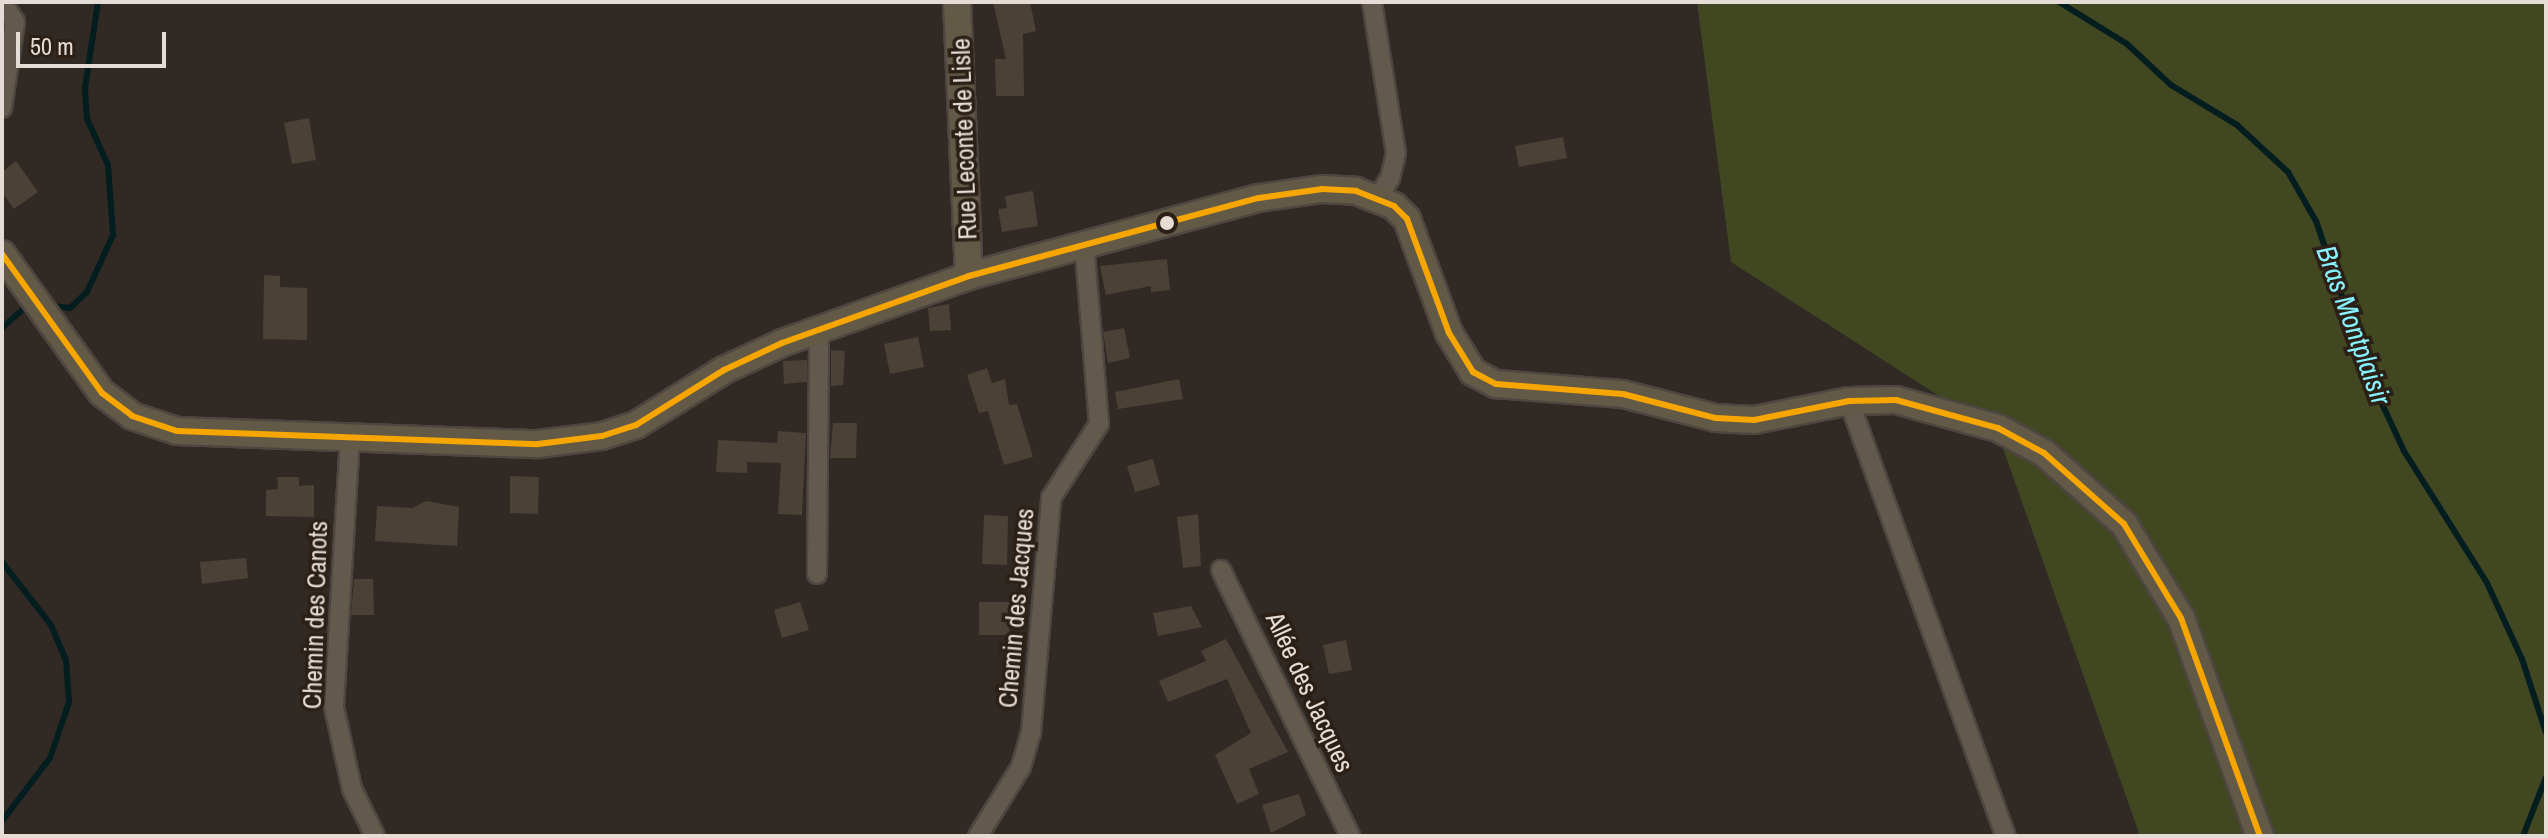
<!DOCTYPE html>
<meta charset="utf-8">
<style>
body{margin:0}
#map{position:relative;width:2548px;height:838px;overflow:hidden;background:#312a24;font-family:"Archivo Narrow",sans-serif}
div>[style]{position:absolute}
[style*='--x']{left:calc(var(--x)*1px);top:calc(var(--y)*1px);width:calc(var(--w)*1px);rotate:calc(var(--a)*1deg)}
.green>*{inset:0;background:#404721}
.stream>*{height:6px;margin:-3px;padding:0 3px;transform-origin:3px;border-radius:3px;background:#041d1f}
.building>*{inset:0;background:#4b4137}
.roads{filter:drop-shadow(2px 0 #4d4641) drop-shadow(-2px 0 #4d4641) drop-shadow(0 2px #4d4641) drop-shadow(0 -2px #4d4641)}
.minor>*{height:18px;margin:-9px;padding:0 9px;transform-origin:9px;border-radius:9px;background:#625a4c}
.secondary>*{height:26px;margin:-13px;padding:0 13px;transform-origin:13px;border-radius:13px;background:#625946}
.bus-1>*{height:6px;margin:-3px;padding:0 3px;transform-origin:3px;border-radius:3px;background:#f7a600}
.dots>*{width:22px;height:22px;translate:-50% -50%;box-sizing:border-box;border:4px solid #2c2016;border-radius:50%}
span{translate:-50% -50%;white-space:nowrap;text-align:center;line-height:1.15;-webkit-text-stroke:7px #2c2016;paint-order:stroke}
.street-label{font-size:26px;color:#e4dcd5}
.water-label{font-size:28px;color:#86f3ff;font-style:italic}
.frame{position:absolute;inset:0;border:4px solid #e4dcd5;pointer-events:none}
.scale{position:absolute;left:16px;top:32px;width:150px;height:36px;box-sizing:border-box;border:4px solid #e4dcd5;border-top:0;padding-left:10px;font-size:24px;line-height:28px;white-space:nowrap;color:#e4dcd5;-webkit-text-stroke:6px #2c2016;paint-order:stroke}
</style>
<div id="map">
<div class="green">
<i style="clip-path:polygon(1697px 2px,2546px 2px,2546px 836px,2140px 836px,1998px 434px,1731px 262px)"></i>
</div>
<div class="stream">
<i style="--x:2059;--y:2;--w:80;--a:31.7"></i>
<i style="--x:2127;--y:44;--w:60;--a:43"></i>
<i style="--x:2171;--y:85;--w:77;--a:31.2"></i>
<i style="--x:2237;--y:125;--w:69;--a:42.7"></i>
<i style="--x:2288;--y:172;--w:56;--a:60.3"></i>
<i style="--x:2316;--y:221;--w:166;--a:71"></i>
<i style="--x:2370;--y:378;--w:81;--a:65"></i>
<i style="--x:2404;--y:451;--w:156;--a:57.8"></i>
<i style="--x:2487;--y:583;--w:84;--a:65.3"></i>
<i style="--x:2522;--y:659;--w:78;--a:72"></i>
<i style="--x:48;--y:305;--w:22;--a:8"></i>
<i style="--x:70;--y:308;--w:23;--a:-43"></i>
<i style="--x:87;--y:292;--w:63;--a:-65.5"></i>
<i style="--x:113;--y:235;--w:70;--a:-94.1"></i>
<i style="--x:108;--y:165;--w:51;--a:-114.5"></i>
<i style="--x:87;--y:119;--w:31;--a:-94"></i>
<i style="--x:85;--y:88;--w:87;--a:-81.4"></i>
<i style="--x:2;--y:328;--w:36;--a:-42"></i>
<i style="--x:2;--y:562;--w:80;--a:52.1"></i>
<i style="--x:51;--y:625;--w:38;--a:67"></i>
<i style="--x:66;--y:660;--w:42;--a:85.9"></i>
<i style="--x:69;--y:702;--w:59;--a:108.7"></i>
<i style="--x:50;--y:758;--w:79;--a:127.3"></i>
<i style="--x:2523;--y:836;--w:63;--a:-68.7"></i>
</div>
<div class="building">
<i style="clip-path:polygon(993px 2px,1030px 2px,1036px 31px,1023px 34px,1024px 96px,996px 96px,995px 59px,1006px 59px)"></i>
<i style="clip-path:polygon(309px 118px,316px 160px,292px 164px,284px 123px)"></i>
<i style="clip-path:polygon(1563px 137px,1567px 158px,1519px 167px,1515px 146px)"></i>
<i style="clip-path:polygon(16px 161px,38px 192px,14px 209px,2px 192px,2px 172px)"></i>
<i style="clip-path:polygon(1033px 191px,1038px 226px,1002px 232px,998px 209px,1007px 208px,1005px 196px)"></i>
<i style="clip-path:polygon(1167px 259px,1170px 290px,1151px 292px,1151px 286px,1106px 295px,1100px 266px)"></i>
<i style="clip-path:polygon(264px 275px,280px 276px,280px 287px,307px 288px,307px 340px,263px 339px)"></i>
<i style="clip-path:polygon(949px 304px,951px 330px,930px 331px,928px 308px)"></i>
<i style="clip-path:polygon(1124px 328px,1130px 358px,1108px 363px,1103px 332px)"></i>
<i style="clip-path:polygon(918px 337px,924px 367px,890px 374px,884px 344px)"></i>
<i style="clip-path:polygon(831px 350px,845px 351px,843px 385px,831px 386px)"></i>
<i style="clip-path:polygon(807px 360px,807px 382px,784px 384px,783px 361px)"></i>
<i style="clip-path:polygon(987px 368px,992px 383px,1005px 379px,1009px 405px,1017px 404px,1033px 457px,1004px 465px,988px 411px,979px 413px,967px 375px)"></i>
<i style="clip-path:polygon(1179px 379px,1183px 399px,1118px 409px,1115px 392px)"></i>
<i style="clip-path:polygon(833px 423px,857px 423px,856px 458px,830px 458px)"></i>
<i style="clip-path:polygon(778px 431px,806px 433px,802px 515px,778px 514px,781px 463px,747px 462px,747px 473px,716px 472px,718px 440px,777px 443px)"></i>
<i style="clip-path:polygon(1153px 459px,1160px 485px,1135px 492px,1127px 466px)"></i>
<i style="clip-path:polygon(510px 476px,539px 477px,538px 514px,510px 513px)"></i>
<i style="clip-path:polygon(277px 477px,299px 477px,299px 486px,314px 485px,314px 517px,266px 516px,266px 490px,278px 489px)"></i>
<i style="clip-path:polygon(426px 501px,459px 507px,457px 546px,375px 541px,377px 506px,412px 508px)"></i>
<i style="clip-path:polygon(1198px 514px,1201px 566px,1183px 568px,1177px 517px)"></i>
<i style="clip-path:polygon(984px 515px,1008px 516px,1007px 565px,982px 564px)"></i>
<i style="clip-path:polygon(246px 558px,248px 578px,202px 584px,200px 562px)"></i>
<i style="clip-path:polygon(354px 579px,373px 579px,374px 615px,351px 615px)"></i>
<i style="clip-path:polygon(800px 602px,809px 630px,782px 638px,774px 610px)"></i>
<i style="clip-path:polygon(979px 602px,1009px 602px,1009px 635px,979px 635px)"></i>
<i style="clip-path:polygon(1191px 606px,1202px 627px,1158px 636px,1153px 613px)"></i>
<i style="clip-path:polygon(1226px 639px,1288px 752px,1249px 769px,1259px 794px,1237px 804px,1215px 755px,1251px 733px,1227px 679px,1168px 702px,1159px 681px,1206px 661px,1201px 651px)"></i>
<i style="clip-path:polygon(1346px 640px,1352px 670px,1329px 674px,1323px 645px)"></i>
<i style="clip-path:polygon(1299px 794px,1306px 815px,1271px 833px,1262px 805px)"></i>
</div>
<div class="roads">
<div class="minor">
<i style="--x:1372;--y:2;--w:153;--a:81"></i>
<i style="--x:1396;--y:153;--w:26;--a:103"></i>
<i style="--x:1390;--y:178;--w:23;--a:121"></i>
<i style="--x:2;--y:108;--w:87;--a:-81.4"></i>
<i style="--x:15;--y:22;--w:24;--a:-123"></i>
<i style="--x:1849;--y:401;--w:462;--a:70.2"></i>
<i style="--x:350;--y:437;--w:270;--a:93.4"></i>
<i style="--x:334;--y:707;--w:84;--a:77.6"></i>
<i style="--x:352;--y:789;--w:52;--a:63.9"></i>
<i style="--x:1221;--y:570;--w:296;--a:64.1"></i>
<i style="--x:817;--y:574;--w:243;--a:-89.5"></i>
<i style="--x:978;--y:836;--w:81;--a:-58.1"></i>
<i style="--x:1021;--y:767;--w:35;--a:-74"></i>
<i style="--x:1031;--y:733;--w:236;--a:-85.1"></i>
<i style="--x:1051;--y:498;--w:88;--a:-57"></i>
<i style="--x:1099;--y:424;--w:183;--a:-94.7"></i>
</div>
<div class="secondary">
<i style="--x:957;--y:2;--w:274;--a:87.5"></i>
<i style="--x:2;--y:254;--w:171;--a:54.3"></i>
<i style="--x:102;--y:393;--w:38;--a:37"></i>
<i style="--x:132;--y:416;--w:47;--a:18.4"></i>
<i style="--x:177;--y:431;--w:361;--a:2.1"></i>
<i style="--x:538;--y:444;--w:64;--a:-7.1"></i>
<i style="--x:602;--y:436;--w:36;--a:-18"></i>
<i style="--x:636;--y:425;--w:104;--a:-32"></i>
<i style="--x:724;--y:370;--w:64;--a:-25"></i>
<i style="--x:782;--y:343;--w:199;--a:-19.7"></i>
<i style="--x:969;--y:276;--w:300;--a:-15.1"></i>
<i style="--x:1259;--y:198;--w:64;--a:-8.1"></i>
<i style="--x:1322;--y:189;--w:34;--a:3"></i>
<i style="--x:1356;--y:191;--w:41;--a:21.5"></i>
<i style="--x:1394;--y:206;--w:18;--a:45"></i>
<i style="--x:1407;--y:219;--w:121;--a:69.8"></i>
<i style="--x:1449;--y:333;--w:46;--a:58.4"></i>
<i style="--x:1473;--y:372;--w:26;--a:28"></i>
<i style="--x:1496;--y:384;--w:127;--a:4.5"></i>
<i style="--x:1623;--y:394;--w:96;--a:14.5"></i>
<i style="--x:1716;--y:418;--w:38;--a:3"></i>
<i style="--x:1754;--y:420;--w:97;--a:-11.3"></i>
<i style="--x:1849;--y:401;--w:47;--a:-1.2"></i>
<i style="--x:1896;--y:400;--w:106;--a:15.4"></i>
<i style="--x:1998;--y:428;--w:52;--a:28.5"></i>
<i style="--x:2044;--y:453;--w:107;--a:41.6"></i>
<i style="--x:2124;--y:524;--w:110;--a:58.8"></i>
<i style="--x:2181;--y:618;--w:232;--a:70.1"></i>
</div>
</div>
<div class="bus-1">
<i style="--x:2;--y:254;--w:171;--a:54.3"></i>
<i style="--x:102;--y:393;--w:38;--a:37"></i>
<i style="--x:132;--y:416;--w:47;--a:18.4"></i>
<i style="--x:177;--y:431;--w:361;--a:2.1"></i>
<i style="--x:538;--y:444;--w:64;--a:-7.1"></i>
<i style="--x:602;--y:436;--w:36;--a:-18"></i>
<i style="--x:636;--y:425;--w:104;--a:-32"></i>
<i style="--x:724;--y:370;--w:64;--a:-25"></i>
<i style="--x:782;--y:343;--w:199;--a:-19.7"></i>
<i style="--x:969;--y:276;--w:300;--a:-15.1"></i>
<i style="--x:1259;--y:198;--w:64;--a:-8.1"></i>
<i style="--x:1322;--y:189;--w:34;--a:3"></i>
<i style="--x:1356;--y:191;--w:41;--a:21.5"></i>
<i style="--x:1394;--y:206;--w:18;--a:45"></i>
<i style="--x:1407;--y:219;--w:121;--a:69.8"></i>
<i style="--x:1449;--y:333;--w:46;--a:58.4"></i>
<i style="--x:1473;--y:372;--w:26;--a:28"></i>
<i style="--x:1496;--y:384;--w:127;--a:4.5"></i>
<i style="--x:1623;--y:394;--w:96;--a:14.5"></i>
<i style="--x:1716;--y:418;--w:38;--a:3"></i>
<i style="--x:1754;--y:420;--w:97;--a:-11.3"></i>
<i style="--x:1849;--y:401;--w:47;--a:-1.2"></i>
<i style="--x:1896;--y:400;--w:106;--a:15.4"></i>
<i style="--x:1998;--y:428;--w:52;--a:28.5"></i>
<i style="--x:2044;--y:453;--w:107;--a:41.6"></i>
<i style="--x:2124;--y:524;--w:110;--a:58.8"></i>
<i style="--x:2181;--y:618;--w:232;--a:70.1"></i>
</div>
<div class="dots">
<i style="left:1167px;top:223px;background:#e4dcd5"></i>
</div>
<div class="street-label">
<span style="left:964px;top:139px;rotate:-92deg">Rue Leconte de Lisle</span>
<span style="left:1016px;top:608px;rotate:-85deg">Chemin des Jacques</span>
<span style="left:315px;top:615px;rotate:-88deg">Chemin des Canots</span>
<span style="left:1310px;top:692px;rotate:65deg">Allée des Jacques</span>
</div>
<div class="water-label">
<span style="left:2354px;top:325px;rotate:70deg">Bras Montplaisir</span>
</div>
<div class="frame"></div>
<div class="scale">50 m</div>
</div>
